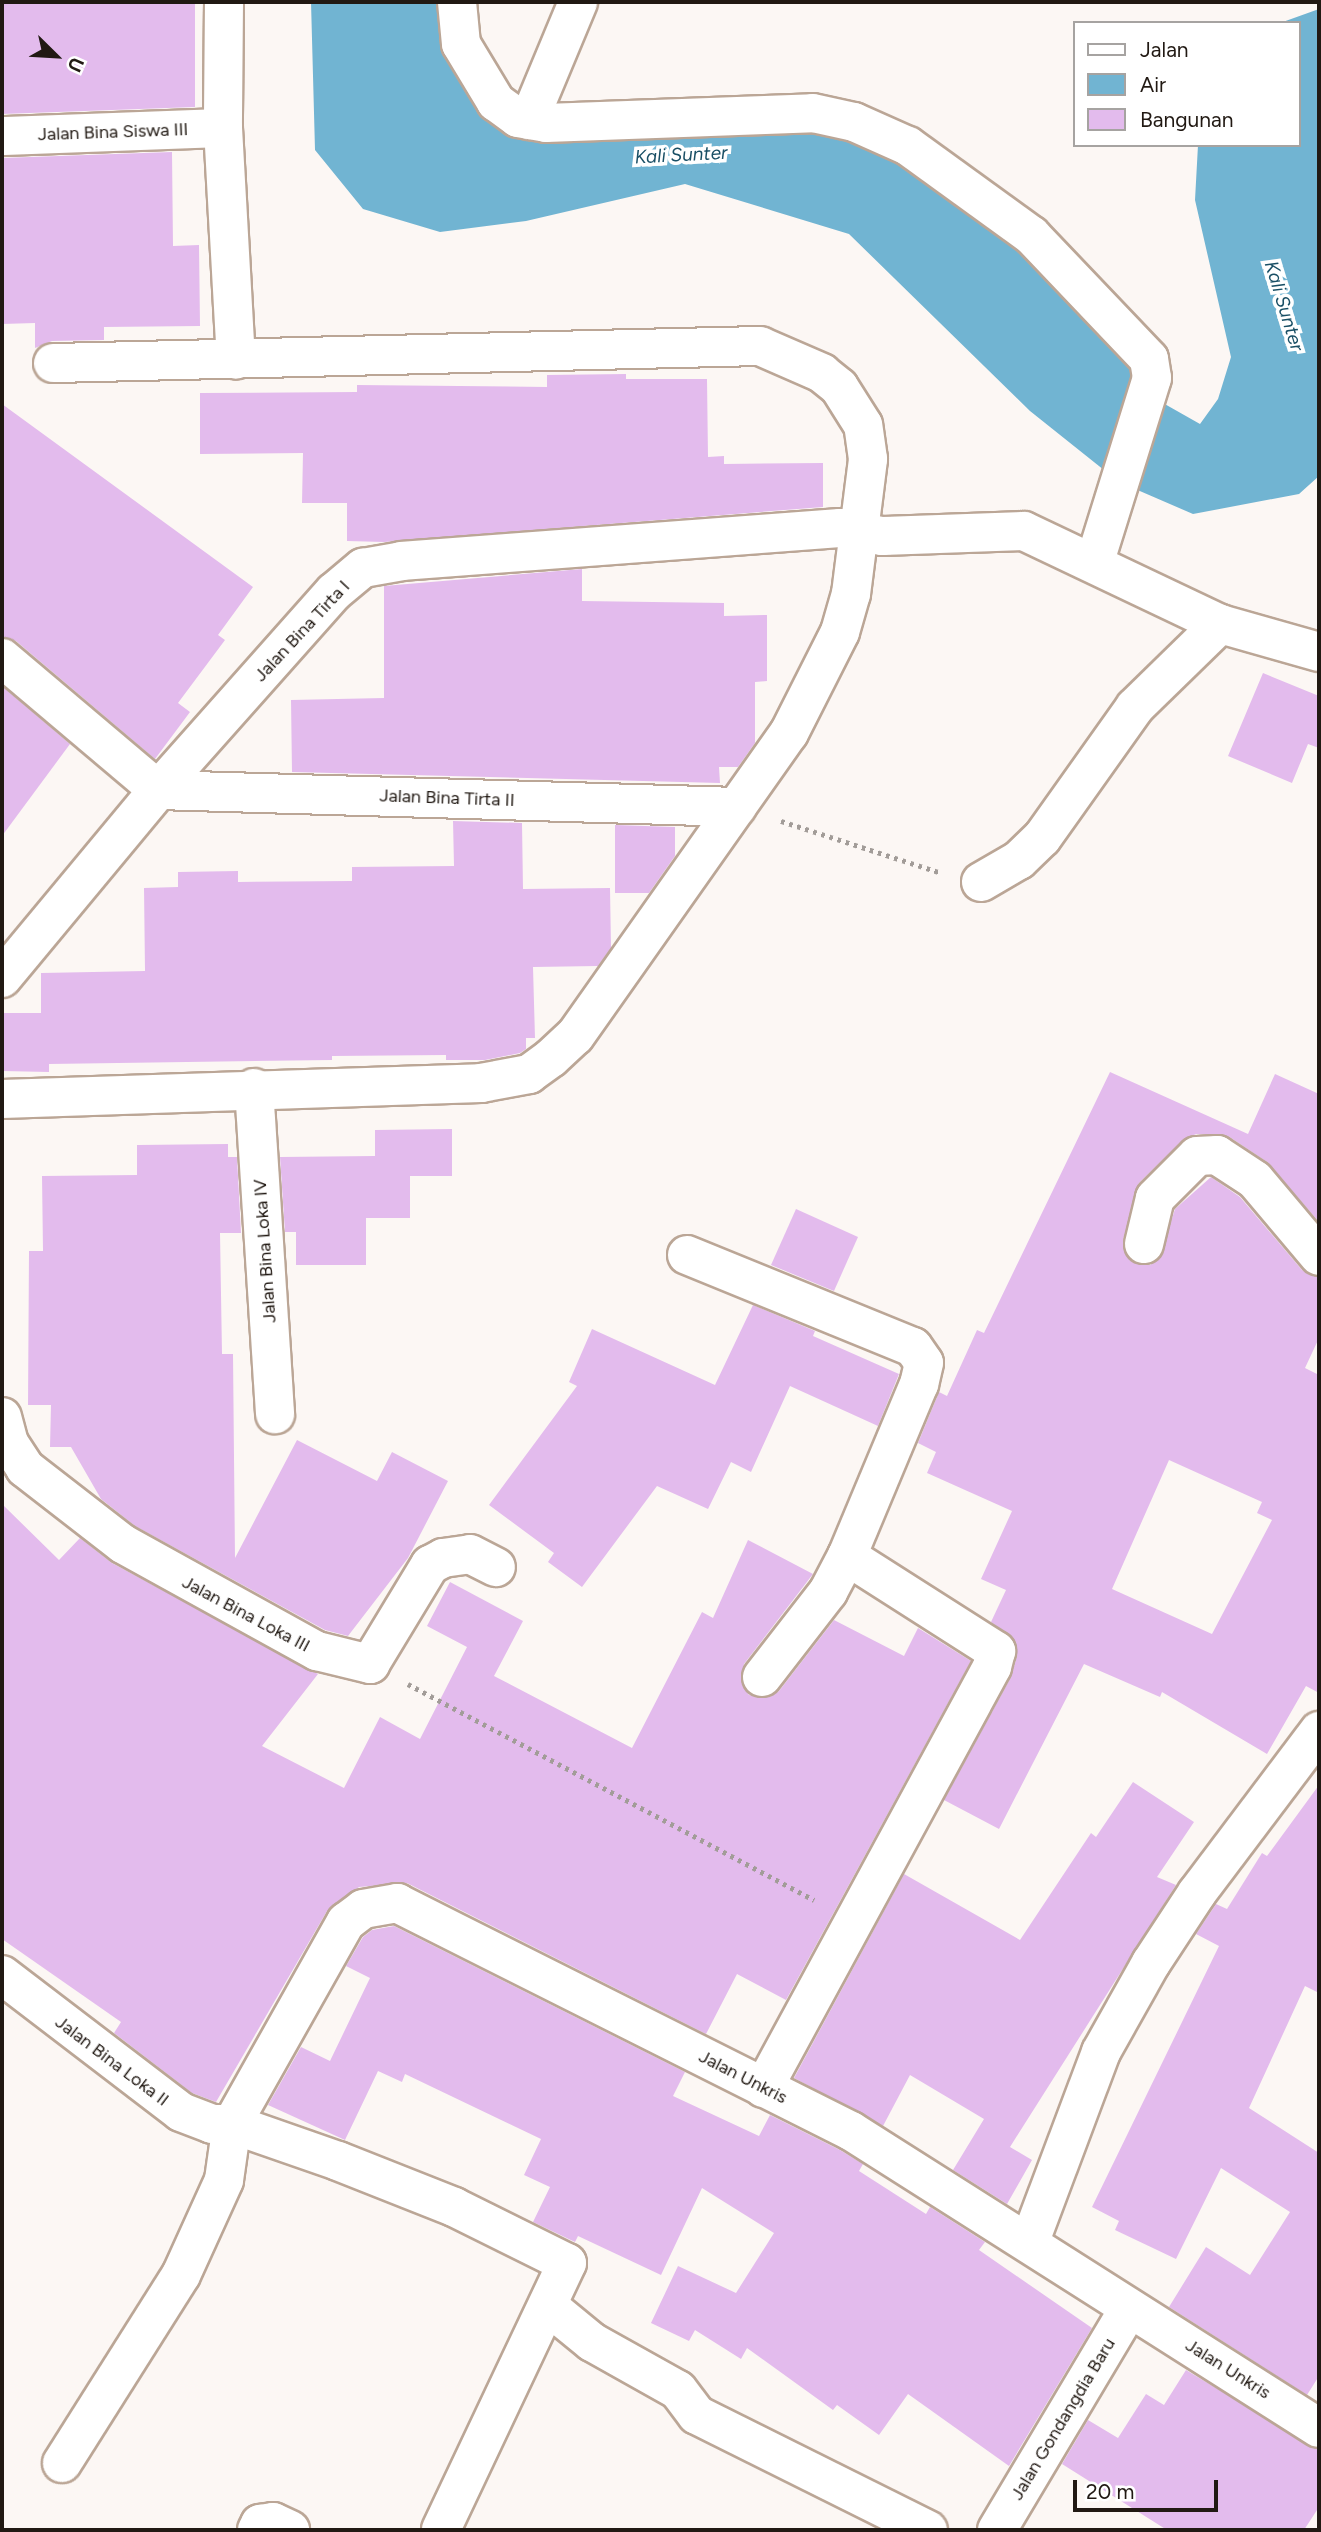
<!DOCTYPE html>
<style>
body{margin:0}
#map{position:relative;width:1321px;height:2532px;overflow:hidden;background:#fcf7f4;font-family:Figtree,sans-serif}
div>[style]{position:absolute}
[style*='--x']{left:calc(var(--x)*1px);top:calc(var(--y)*1px);width:calc(var(--w)*1px);rotate:calc(var(--a)*1deg)}
.water>*{inset:0;background:#71b4d2}
.building>*{inset:0;background:#e3bbed}
.path>*{height:4.5px;margin-top:-2.25px;transform-origin:0;background:repeating-linear-gradient(90deg,#a29c98 0 3.5px,transparent 0 8.5px)}
.roads{filter:drop-shadow(2px 0 #bba696) drop-shadow(-2px 0 #bba696) drop-shadow(0 2px #bba696) drop-shadow(0 -2px #bba696)}
.street>*{height:38px;margin:-19px;padding:0 19px;transform-origin:19px;border-radius:19px;background:#fff}
span{translate:-50% -50%;white-space:nowrap;text-align:center;line-height:1.15;-webkit-text-stroke:7px #fff;paint-order:stroke}
.street-label{font-size:18px;color:#211913}
.water-label{font-size:19px;color:#194f65;font-style:italic}
.frame{position:absolute;inset:0;border:4px solid #211913;pointer-events:none}
.legend{position:absolute;left:1073px;top:21px;width:228px;height:126px;box-sizing:border-box;background:#fff;border:2px solid #a6a3a1;margin:0;padding:9px 12px;list-style:none;font-size:21px;color:#211913}
.legend li{display:flex;align-items:center;gap:14px;height:35px}
.legend b{width:35px;border:2px solid #a6a3a1}
.north{position:absolute;left:21px;top:21px;width:70px;height:70px;-webkit-text-stroke:5px #fff;paint-order:stroke;rotate:114deg;font-size:19px;font-weight:700;line-height:28px;text-align:center;color:#211913}
.north::after{content:'';display:block;margin:auto;width:24px;height:32px;background:#211913;clip-path:polygon(50% 0,100% 100%,50% 72%,0 100%)}
.scale{position:absolute;left:1073px;top:2480px;width:145px;height:32px;box-sizing:border-box;border:4px solid #211913;border-top:0;padding-left:9px;font-size:21px;line-height:24px;white-space:nowrap;color:#211913;-webkit-text-stroke:5px #fff;paint-order:stroke}
</style>
<div id="map">
<div class="water">
<i style="clip-path:polygon(311px 2px,457px 2px,496px 102px,854px 122px,1078px 282px,1147px 394px,1200px 424px,1218px 399px,1231px 357px,1195px 200px,1198px 145px,1298px 145px,1298px 23px,1280px 23px,1319px 9px,1319px 476px,1299px 494px,1193px 514px,1119px 482px,1030px 411px,849px 234px,685px 184px,526px 221px,440px 232px,363px 209px,315px 150px)"></i>
</div>
<div class="building">
<i style="clip-path:polygon(2px 2px,195px 2px,195px 107px,2px 114px)"></i>
<i style="clip-path:polygon(172px 152px,173px 246px,199px 245px,200px 326px,104px 327px,104px 340px,52px 341px,35px 348px,35px 323px,2px 324px,2px 158px)"></i>
<i style="clip-path:polygon(626px 374px,626px 379px,707px 379px,708px 457px,724px 456px,724px 464px,823px 463px,823px 507px,384px 542px,347px 541px,347px 503px,302px 503px,303px 453px,200px 454px,200px 393px,357px 392px,357px 385px,547px 387px,547px 375px)"></i>
<i style="clip-path:polygon(2px 404px,253px 587px,218px 635px,225px 640px,178px 703px,190px 712px,155px 759px,16px 641px,2px 637px)"></i>
<i style="clip-path:polygon(582px 569px,582px 601px,724px 603px,724px 616px,767px 615px,767px 681px,755px 682px,755px 743px,738px 767px,719px 767px,720px 783px,292px 772px,291px 700px,384px 698px,384px 586px)"></i>
<i style="clip-path:polygon(1263px 673px,1319px 696px,1319px 748px,1308px 744px,1292px 783px,1228px 756px)"></i>
<i style="clip-path:polygon(2px 686px,70px 744px,2px 836px)"></i>
<i style="clip-path:polygon(453px 821px,522px 823px,523px 889px,610px 888px,611px 948px,598px 966px,533px 967px,535px 1038px,526px 1038px,526px 1049px,520px 1053px,485px 1060px,446px 1060px,446px 1055px,332px 1056px,332px 1060px,49px 1064px,49px 1072px,2px 1071px,2px 1013px,41px 1013px,41px 973px,145px 971px,144px 888px,178px 887px,178px 872px,238px 871px,238px 882px,352px 881px,352px 867px,454px 866px)"></i>
<i style="clip-path:polygon(615px 825px,675px 827px,675px 856px,649px 893px,615px 893px)"></i>
<i style="clip-path:polygon(evenodd,1110px 1072px,1248px 1134px,1275px 1074px,1319px 1094px,1319px 1222px,1267px 1162px,1228px 1136px,1196px 1134px,1182px 1141px,1139px 1183px,1123px 1240px,1130px 1260px,1150px 1265px,1159px 1259px,1175px 1209px,1211px 1177px,1240px 1197px,1302px 1270px,1319px 1277px,1319px 1338px,1305px 1368px,1319px 1375px,1319px 1693px,1306px 1686px,1267px 1754px,1162px 1692px,1160px 1697px,1084px 1664px,999px 1829px,944px 1800px,1011px 1677px,1017px 1656px,1016px 1642px,991px 1622px,1006px 1590px,981px 1579px,1012px 1511px,927px 1473px,936px 1452px,918px 1443px,939px 1392px,947px 1396px,977px 1330px,984px 1333px,1110px 1072px,1169px 1460px,1262px 1502px,1257px 1513px,1272px 1520px,1212px 1634px,1112px 1589px,1169px 1460px)"></i>
<i style="clip-path:polygon(452px 1129px,452px 1176px,410px 1176px,410px 1218px,366px 1218px,366px 1265px,296px 1265px,296px 1232px,285px 1232px,280px 1157px,375px 1156px,375px 1130px)"></i>
<i style="clip-path:polygon(228px 1144px,228px 1157px,237px 1157px,241px 1233px,220px 1233px,222px 1354px,233px 1354px,235px 1558px,297px 1440px,377px 1481px,392px 1452px,448px 1481px,408px 1558px,348px 1636px,325px 1630px,135px 1526px,101px 1499px,71px 1447px,50px 1447px,51px 1405px,28px 1405px,29px 1251px,43px 1251px,42px 1176px,137px 1175px,137px 1145px)"></i>
<i style="clip-path:polygon(796px 1209px,858px 1237px,834px 1291px,771px 1265px)"></i>
<i style="clip-path:polygon(753px 1305px,815px 1331px,813px 1336px,899px 1374px,878px 1426px,790px 1386px,751px 1472px,731px 1462px,708px 1509px,657px 1486px,582px 1587px,548px 1562px,554px 1553px,489px 1505px,577px 1386px,569px 1382px,592px 1329px,715px 1385px)"></i>
<i style="clip-path:polygon(2px 1504px,59px 1560px,80px 1538px,112px 1563px,318px 1674px,262px 1746px,344px 1788px,380px 1717px,420px 1739px,467px 1647px,427px 1626px,450px 1582px,523px 1621px,494px 1676px,632px 1748px,702px 1612px,713px 1618px,748px 1540px,813px 1574px,744px 1664px,742px 1685px,749px 1695px,770px 1697px,779px 1691px,834px 1620px,904px 1656px,918px 1628px,971px 1661px,786px 2000px,737px 1974px,706px 2034px,407px 1883px,359px 1887px,327px 1911px,216px 2102px,192px 2093px,114px 2033px,121px 2022px,2px 1939px)"></i>
<i style="clip-path:polygon(1133px 1782px,1194px 1822px,1157px 1877px,1176px 1885px,1010px 2147px,1032px 2160px,1007px 2204px,953px 2170px,984px 2119px,910px 2075px,883px 2126px,794px 2078px,904px 1874px,1020px 1940px,1091px 1833px,1096px 1837px)"></i>
<i style="clip-path:polygon(1319px 1785px,1319px 1993px,1305px 1986px,1249px 2108px,1319px 2153px,1319px 2376px,1307px 2395px,1169px 2307px,1206px 2247px,1250px 2275px,1290px 2212px,1221px 2168px,1176px 2259px,1115px 2230px,1119px 2221px,1092px 2207px,1219px 1946px,1196px 1934px,1216px 1904px,1227px 1909px,1262px 1853px,1267px 1856px)"></i>
<i style="clip-path:polygon(394px 1926px,685px 2072px,673px 2096px,759px 2136px,770px 2115px,840px 2150px,863px 2164px,859px 2171px,926px 2214px,930px 2207px,985px 2242px,979px 2250px,1092px 2328px,1009px 2466px,908px 2394px,879px 2435px,837px 2405px,833px 2410px,747px 2348px,741px 2359px,695px 2330px,689px 2341px,651px 2323px,678px 2266px,736px 2293px,774px 2233px,702px 2188px,661px 2275px,578px 2236px,575px 2242px,533px 2222px,550px 2187px,524px 2175px,541px 2139px,405px 2074px,402px 2082px,378px 2071px,345px 2140px,268px 2105px,301px 2047px,330px 2061px,370px 1978px,346px 1966px,363px 1937px,372px 1930px)"></i>
<i style="clip-path:polygon(1186px 2370px,1319px 2450px,1319px 2507px,1304px 2530px,1167px 2530px,1062px 2464px,1088px 2420px,1118px 2438px,1146px 2394px,1164px 2405px)"></i>
</div>
<div class="path">
<i style="--x:781;--y:821;--w:166;--a:17.9"></i>
<i style="--x:408;--y:1684;--w:460;--a:28"></i>
</div>
<div class="roads">
<div class="street">
<i style="--x:224;--y:2;--w:126;--a:90.5"></i>
<i style="--x:223;--y:128;--w:232;--a:86.8"></i>
<i style="--x:457;--y:2;--w:42;--a:84.6"></i>
<i style="--x:461;--y:44;--w:68;--a:58.9"></i>
<i style="--x:496;--y:102;--w:27;--a:36"></i>
<i style="--x:518;--y:118;--w:28;--a:10"></i>
<i style="--x:546;--y:123;--w:267;--a:-2.1"></i>
<i style="--x:813;--y:113;--w:42;--a:12.4"></i>
<i style="--x:854;--y:122;--w:59;--a:24"></i>
<i style="--x:908;--y:146;--w:152;--a:35.9"></i>
<i style="--x:1031;--y:235;--w:171;--a:46.4"></i>
<i style="--x:1149;--y:359;--w:19;--a:81"></i>
<i style="--x:1152;--y:378;--w:192;--a:107.3"></i>
<i style="--x:529;--y:120;--w:128;--a:-67.4"></i>
<i style="--x:2;--y:136;--w:221;--a:-2.1"></i>
<i style="--x:2;--y:658;--w:204;--a:40.2"></i>
<i style="--x:158;--y:790;--w:579;--a:1.68"></i>
<i style="--x:981;--y:882;--w:44;--a:-30.1"></i>
<i style="--x:1019;--y:860;--w:32;--a:-44"></i>
<i style="--x:1042;--y:838;--w:161;--a:-54.6"></i>
<i style="--x:1135;--y:707;--w:119;--a:-44.3"></i>
<i style="--x:2;--y:978;--w:244;--a:-50.3"></i>
<i style="--x:158;--y:790;--w:265;--a:-48.4"></i>
<i style="--x:334;--y:592;--w:38;--a:-40"></i>
<i style="--x:363;--y:568;--w:39;--a:-10"></i>
<i style="--x:401;--y:561;--w:440;--a:-4.3"></i>
<i style="--x:840;--y:528;--w:43;--a:10.8"></i>
<i style="--x:882;--y:536;--w:142;--a:-2"></i>
<i style="--x:1024;--y:531;--w:217;--a:25.4"></i>
<i style="--x:1220;--y:624;--w:103;--a:15.8"></i>
<i style="--x:254;--y:1088;--w:327;--a:86.3"></i>
<i style="--x:2;--y:1099;--w:479;--a:-1.9"></i>
<i style="--x:481;--y:1083;--w:49;--a:-10.6"></i>
<i style="--x:529;--y:1074;--w:27;--a:-36"></i>
<i style="--x:551;--y:1058;--w:33;--a:-43"></i>
<i style="--x:575;--y:1036;--w:371;--a:-54.8"></i>
<i style="--x:789;--y:733;--w:113;--a:-63.2"></i>
<i style="--x:840;--y:632;--w:40;--a:-74"></i>
<i style="--x:851;--y:594;--w:136;--a:-82.8"></i>
<i style="--x:868;--y:459;--w:34;--a:-98"></i>
<i style="--x:863;--y:425;--w:45;--a:-122.3"></i>
<i style="--x:839;--y:387;--w:22;--a:-141"></i>
<i style="--x:822;--y:373;--w:68;--a:-156.5"></i>
<i style="--x:760;--y:346;--w:707;--a:178.62"></i>
<i style="--x:1144;--y:1244;--w:47;--a:-76.6"></i>
<i style="--x:1155;--y:1198;--w:59;--a:-45"></i>
<i style="--x:1197;--y:1156;--w:20;--a:-3"></i>
<i style="--x:1217;--y:1155;--w:45;--a:33.3"></i>
<i style="--x:1255;--y:1180;--w:99;--a:49.9"></i>
<i style="--x:687;--y:1255;--w:244;--a:22.2"></i>
<i style="--x:913;--y:1347;--w:19;--a:55"></i>
<i style="--x:924;--y:1363;--w:22;--a:103"></i>
<i style="--x:919;--y:1384;--w:186;--a:112.7"></i>
<i style="--x:2;--y:1417;--w:27;--a:75"></i>
<i style="--x:9;--y:1443;--w:30;--a:57"></i>
<i style="--x:25;--y:1468;--w:124;--a:37.8"></i>
<i style="--x:123;--y:1544;--w:222;--a:28.9"></i>
<i style="--x:317;--y:1651;--w:55;--a:13.8"></i>
<i style="--x:370;--y:1664;--w:116;--a:-58.8"></i>
<i style="--x:430;--y:1565;--w:15;--a:-28"></i>
<i style="--x:443;--y:1558;--w:27;--a:-8"></i>
<i style="--x:470;--y:1554;--w:29;--a:27"></i>
<i style="--x:762;--y:1677;--w:108;--a:-52.2"></i>
<i style="--x:828;--y:1592;--w:41;--a:-62.2"></i>
<i style="--x:847;--y:1556;--w:177;--a:32.5"></i>
<i style="--x:996;--y:1651;--w:16;--a:104"></i>
<i style="--x:992;--y:1667;--w:479;--a:118.5"></i>
<i style="--x:2;--y:1975;--w:225;--a:37.4"></i>
<i style="--x:181;--y:2112;--w:33;--a:21"></i>
<i style="--x:212;--y:2124;--w:20;--a:0"></i>
<i style="--x:232;--y:2124;--w:112;--a:19.2"></i>
<i style="--x:338;--y:2161;--w:125;--a:21.6"></i>
<i style="--x:454;--y:2207;--w:126;--a:26.4"></i>
<i style="--x:567;--y:2263;--w:295;--a:115.3"></i>
<i style="--x:1030;--y:2241;--w:202;--a:-69.4"></i>
<i style="--x:1101;--y:2052;--w:102;--a:-60.7"></i>
<i style="--x:1151;--y:1963;--w:84;--a:-56.7"></i>
<i style="--x:1197;--y:1893;--w:203;--a:-53"></i>
<i style="--x:548;--y:2306;--w:57;--a:39.3"></i>
<i style="--x:592;--y:2342;--w:98;--a:29.2"></i>
<i style="--x:678;--y:2390;--w:31;--a:53"></i>
<i style="--x:697;--y:2415;--w:258;--a:26.5"></i>
<i style="--x:62;--y:2463;--w:222;--a:-57.7"></i>
<i style="--x:181;--y:2275;--w:104;--a:-65.6"></i>
<i style="--x:224;--y:2180;--w:57;--a:-81.9"></i>
<i style="--x:232;--y:2124;--w:232;--a:-60.6"></i>
<i style="--x:346;--y:1922;--w:21;--a:-37"></i>
<i style="--x:363;--y:1909;--w:35;--a:-10"></i>
<i style="--x:397;--y:1903;--w:508;--a:26.67"></i>
<i style="--x:851;--y:2131;--w:554;--a:32.4"></i>
<i style="--x:257;--y:2530;--w:7;--a:-63"></i>
<i style="--x:260;--y:2524;--w:13;--a:-9"></i>
<i style="--x:273;--y:2522;--w:19;--a:25"></i>
<i style="--x:997;--y:2530;--w:257;--a:-59.2"></i>
</div>
</div>
<div class="street-label">
<span style="left:113px;top:132px;rotate:-2deg">Jalan Bina Siswa III</span>
<span style="left:302px;top:631px;rotate:-47deg">Jalan Bina Tirta I</span>
<span style="left:447px;top:798px;rotate:2deg">Jalan Bina Tirta II</span>
<span style="left:265px;top:1251px;rotate:-94deg">Jalan Bina Loka IV</span>
<span style="left:246px;top:1614px;rotate:28deg">Jalan Bina Loka III</span>
<span style="left:112px;top:2061px;rotate:37deg">Jalan Bina Loka II</span>
<span style="left:743px;top:2077px;rotate:27deg">Jalan Unkris</span>
<span style="left:1228px;top:2369px;rotate:32deg">Jalan Unkris</span>
<span style="left:1063px;top:2419px;rotate:-59deg">Jalan Gondangdia Baru</span>
</div>
<div class="water-label">
<span style="left:681px;top:155px;rotate:-3deg">Kali Sunter</span>
<span style="left:1284px;top:306px;rotate:73deg">Kali Sunter</span>
</div>
<div class="frame"></div>
<ul class="legend">
<li><b style="height:9px;background:#fff"></b>Jalan</li>
<li><b style="height:19px;background:#71b4d2"></b>Air</li>
<li><b style="height:19px;background:#e3bbed"></b>Bangunan</li>
</ul>
<div class="north">U</div>
<div class="scale">20 m</div>
</div>
